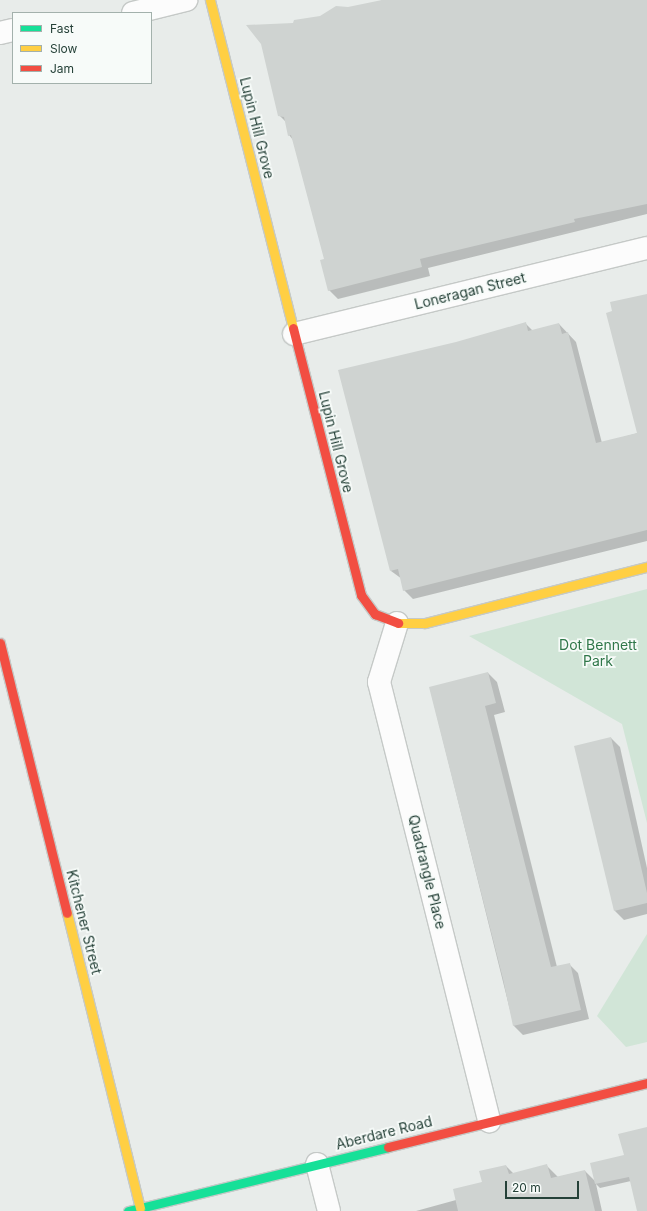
<!DOCTYPE html>
<style>
body{margin:0}
#map{position:relative;width:647px;height:1211px;overflow:hidden;background:#e8ecea;font-family:Inter,sans-serif}
div>[style]{position:absolute}
[style*='--x']{left:calc(var(--x)*1px);top:calc(var(--y)*1px);width:calc(var(--w)*1px);rotate:calc(var(--a)*1deg)}
.green>*{inset:0;background:#d1e5d7}
.shadow>*{inset:0;background:#0003}
.building>*{inset:0;background:#cfd3d1}
.roads{filter:drop-shadow(1px 0 #c5c9c7) drop-shadow(-1px 0 #c5c9c7) drop-shadow(0 1px #c5c9c7) drop-shadow(0 -1px #c5c9c7)}
.street>*{height:22px;margin:-11px;padding:0 11px;transform-origin:11px;border-radius:11px;background:#fcfcfc}
.fast>*{height:9px;margin:-4.5px;padding:0 4.5px;transform-origin:4.5px;border-radius:4.5px;background:#16e098}
.slow>*{height:9px;margin:-4.5px;padding:0 4.5px;transform-origin:4.5px;border-radius:4.5px;background:#ffcf43}
.jam>*{height:9px;margin:-4.5px;padding:0 4.5px;transform-origin:4.5px;border-radius:4.5px;background:#f24e42}
span{translate:-50% -50%;white-space:nowrap;text-align:center;line-height:1.15;-webkit-text-stroke:3.5px #f7fbf9;paint-order:stroke}
.street-label{font-size:14px;color:#254138}
.park-label{font-size:14px;color:#2f7749}
.legend{position:absolute;left:12px;top:12px;width:140px;height:72px;box-sizing:border-box;background:#f7fbf9;border:1px solid #a3b1ac;margin:0;padding:5px 7px;list-style:none;font-size:12px;color:#254138}
.legend li{display:flex;align-items:center;gap:8px;height:20px}
.legend b{width:20px;border:1px solid #a3b1ac}
.scale{position:absolute;left:505px;top:1181px;width:74px;height:18px;box-sizing:border-box;border:2px solid #254138;border-top:0;padding-left:5px;font-size:12px;line-height:14px;white-space:nowrap;color:#254138;-webkit-text-stroke:3px #f7fbf9;paint-order:stroke}
</style>
<div id="map">
<div class="green">
<i style="clip-path:polygon(647px 589px,647px 823px,622px 724px,469px 636px)"></i>
<i style="clip-path:polygon(647px 934px,647px 1042px,626px 1047px,597px 1016px)"></i>
</div>
<div class="shadow">
<i style="clip-path:polygon(384px 0,647px 0,647px 214px,428px 268px,430px 276px,338px 299px,329px 290px,325px 260px,293px 140px,289px 135px,286px 122px,279px 115px,293px 24px)"></i>
<i style="clip-path:polygon(647px 294px,647px 541px,413px 599px,404px 590px,402px 579px,391px 571px,456px 343px,525px 323px,533px 331px,559px 324px,576px 342px,602px 443px,638px 433px)"></i>
<i style="clip-path:polygon(488px 673px,497px 682px,505px 712px,494px 715px,557px 967px,569px 964px,578px 973px,589px 1019px,523px 1035px,514px 1026px,430px 688px)"></i>
<i style="clip-path:polygon(611px 738px,620px 747px,647px 868px,647px 914px,624px 920px,615px 911px,575px 747px)"></i>
<i style="clip-path:polygon(647px 1128px,647px 1191px,631px 1181px,600px 1188px,596px 1184px,602px 1211px,416px 1211px,456px 1200px,506px 1166px,514px 1174px,547px 1166px,558px 1177px,585px 1171px,595px 1181px,625px 1156px)"></i>
</div>
<div class="building">
<i style="clip-path:polygon(382px 0,647px 0,647px 204px,574px 219px,575px 222px,420px 259px,422px 267px,328px 291px,320px 260px,324px 259px,291px 135px,288px 136px,284px 117px,278px 116px,261px 44px,246px 25px,293px 23px,294px 20px,320px 16px,336px 6px,348px 7px)"></i>
<i style="clip-path:polygon(647px 294px,647px 530px,403px 591px,398px 569px,390px 571px,338px 370px,456px 342px,526px 322px,528px 331px,559px 323px,562px 334px,568px 332px,596px 443px,637px 433px,606px 313px,612px 311px,610px 302px)"></i>
<i style="clip-path:polygon(488px 672px,496px 703px,485px 706px,551px 967px,570px 963px,581px 1010px,513px 1026px,503px 979px,429px 687px)"></i>
<i style="clip-path:polygon(611px 737px,647px 893px,647px 903px,614px 911px,574px 746px)"></i>
<i style="clip-path:polygon(647px 1127px,647px 1211px,637px 1211px,629px 1177px,595px 1184px,590px 1163px,624px 1155px,618px 1134px)"></i>
<i style="clip-path:polygon(547px 1164px,551px 1178px,585px 1170px,595px 1211px,458px 1211px,453px 1189px,482px 1182px,479px 1171px,506px 1165px,509px 1174px)"></i>
</div>
<div class="roads">
<div class="street">
<i style="--x:133;--y:13;--w:55;--a:-13.8"></i>
<i style="--x:0;--y:33;--w:13;--a:-13"></i>
<i style="--x:294;--y:334;--w:363;--a:-13.7"></i>
<i style="--x:397;--y:623;--w:62;--a:107"></i>
<i style="--x:379;--y:682;--w:453;--a:75.9"></i>
<i style="--x:317;--y:1164;--w:49;--a:75.7"></i>
</div>
<div class="fast">
<i style="--x:128;--y:1211;--w:268;--a:-13.8"></i>
</div>
<div class="slow">
<i style="--x:210;--y:0;--w:338;--a:75.8"></i>
<i style="--x:398;--y:623;--w:27;--a:0"></i>
<i style="--x:425;--y:623;--w:229;--a:-14.2"></i>
<i style="--x:67;--y:913;--w:304;--a:76.1"></i>
</div>
<div class="jam">
<i style="--x:293;--y:328;--w:276;--a:75.7"></i>
<i style="--x:361;--y:595;--w:24;--a:54"></i>
<i style="--x:375;--y:614;--w:25;--a:21"></i>
<i style="--x:0;--y:643;--w:278;--a:76.1"></i>
<i style="--x:388;--y:1147;--w:267;--a:-13.9"></i>
</div>
</div>
<div class="street-label">
<span style="left:257px;top:128px;rotate:76deg">Lupin Hill Grove</span>
<span style="left:470px;top:291px;rotate:-14deg">Loneragan Street</span>
<span style="left:336px;top:442px;rotate:76deg">Lupin Hill Grove</span>
<span style="left:427px;top:872px;rotate:76deg">Quadrangle Place</span>
<span style="left:84px;top:922px;rotate:76deg">Kitchener Street</span>
<span style="left:384px;top:1133px;rotate:-14deg">Aberdare Road</span>
</div>
<div class="park-label">
<span style="left:598px;top:653px">Dot Bennett<br>Park</span>
</div>
<ul class="legend">
<li><b style="height:5px;background:#16e098"></b>Fast</li>
<li><b style="height:5px;background:#ffcf43"></b>Slow</li>
<li><b style="height:5px;background:#f24e42"></b>Jam</li>
</ul>
<div class="scale">20 m</div>
</div>
